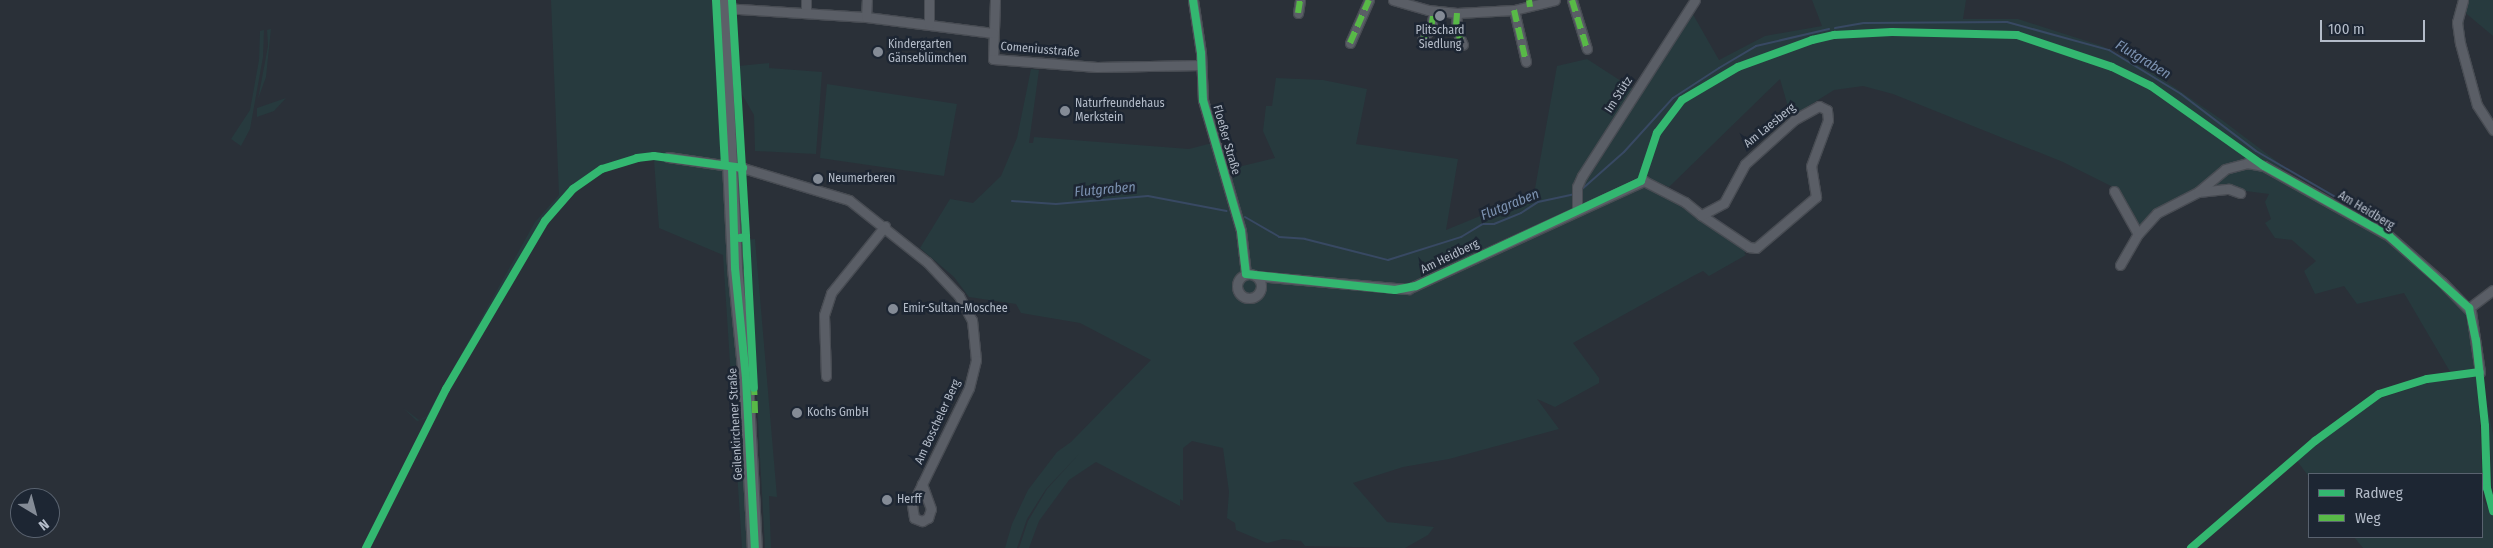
<!DOCTYPE html>
<meta charset="utf-8">
<style>
body{margin:0}
#map{position:relative;width:2493px;height:548px;overflow:hidden;background:#2a3038;font-family:"Fira Sans Condensed",sans-serif}
div>[style]{position:absolute}
[style*='--x']{left:calc(var(--x)*1px);top:calc(var(--y)*1px);width:calc(var(--w)*1px);rotate:calc(var(--a)*1deg)}
.green>*{inset:0;background:#273a3e}
.stream>*{height:2px;margin:-1px;padding:0 1px;transform-origin:1px;border-radius:1px;background:#384963}
.roads{filter:drop-shadow(1px 0 #484c53) drop-shadow(-1px 0 #484c53) drop-shadow(0 1px #484c53) drop-shadow(0 -1px #484c53)}
.street>*{height:9px;margin:-4.5px;padding:0 4.5px;transform-origin:4.5px;border-radius:4.5px;background:#5a5e66}
.street>.ring{margin:-4.5px;padding:0;box-sizing:content-box;background:none;border:9px solid #5a5e66;border-radius:50%}
.primary>*{height:14px;margin:-7px;padding:0 7px;transform-origin:7px;border-radius:7px;background:#5c6168}
.quiet>*{height:6px;margin-top:-3px;transform-origin:0;background:repeating-linear-gradient(90deg,#58b947 0 12px,transparent 0 18px)}
.cycleway>*{height:8px;margin:-4px;padding:0 4px;transform-origin:4px;border-radius:4px;background:#33b770}
.dots>*{width:14px;height:14px;translate:-50% -50%;box-sizing:border-box;border:2px solid #1d2633;border-radius:50%}
span{translate:-50% -50%;white-space:nowrap;text-align:center;line-height:1.15;-webkit-text-stroke:5px #1d2633;paint-order:stroke}
.poi-label{font-size:12px;color:#b4bcc9}
.left{translate:0 -50%;text-align:left}
.street-label{font-size:12px;color:#b4bcc9}
.water-label{font-size:14px;color:#7c92b1;font-style:italic}
.legend{position:absolute;left:2308px;top:473px;width:175px;height:65px;box-sizing:border-box;background:#1d2633;border:1px solid #59626f;margin:0;padding:6px 9px;list-style:none;font-size:15px;color:#b4bcc9}
.legend li{display:flex;align-items:center;gap:10px;height:25px}
.legend b{width:25px;border:1px solid #59626f}
.north{position:absolute;left:10px;top:488px;width:50px;height:50px;box-sizing:border-box;background:#1d2633;border:1px solid #59626f;border-radius:50%;rotate:143deg;font-size:14px;font-weight:700;line-height:20px;text-align:center;color:#b4bcc9}
.north::after{content:'';display:block;margin:auto;width:18px;height:22px;background:#848b96;clip-path:polygon(50% 0,100% 100%,50% 72%,0 100%)}
.scale{position:absolute;left:2320px;top:20px;width:105px;height:22px;box-sizing:border-box;border:2px solid #b4bcc9;border-top:0;padding-left:6px;font-size:15px;line-height:18px;white-space:nowrap;color:#b4bcc9;-webkit-text-stroke:4px #1d2633;paint-order:stroke}
</style>
<div id="map">
<div class="green">
<i style="clip-path:polygon(551px 0,713px 0,723px 162px,667px 153px,646px 154px,605px 165px,573px 187px,533px 236px,429px 417px,417px 421px,403px 408px,419px 420px,426px 417px,535px 222px,559px 195px)"></i>
<i style="clip-path:polygon(1812px 0,1966px 0,1963px 19px,2018px 19px,2102px 46px,2158px 76px,2222px 120px,2283px 166px,2278px 173px,2395px 239px,2467px 311px,2478px 369px,2474px 373px,2478px 374px,2483px 500px,2493px 515px,2493px 548px,2363px 548px,2354px 537px,2482px 537px,2482px 474px,2309px 474px,2309px 477px,2295px 458px,2372px 401px,2452px 375px,2404px 293px,2357px 304px,2344px 286px,2315px 294px,2304px 271px,2316px 261px,2292px 240px,2275px 238px,2265px 223px,2271px 219px,2265px 202px,2269px 194px,2223px 188px,2179px 204px,2172px 201px,2137px 232px,2120px 196px,2111px 186px,2063px 162px,1893px 94px,1863px 86px,1834px 90px,1791px 117px,1780px 79px,1669px 187px,1665px 185px,1659px 191px,1748px 251px,1744px 253px,1746px 255px,1709px 276px,1703px 271px,1695px 275px,1573px 343px,1599px 378px,1599px 383px,1555px 407px,1537px 399px,1559px 429px,1449px 459px,1403px 467px,1353px 483px,1387px 522px,1434px 527px,1428px 535px,1405px 548px,1305px 546px,1301px 541px,1283px 539px,1267px 543px,1236px 530px,1235px 523px,1227px 518px,1229px 492px,1223px 448px,1192px 441px,1183px 448px,1183px 501px,1180px 499px,1180px 506px,1096px 462px,1069px 480px,1039px 521px,1029px 548px,1019px 548px,1028px 521px,1047px 489px,1080px 453px,1046px 489px,1027px 519px,1017px 548px,1005px 548px,1012px 524px,1028px 490px,1057px 452px,1071px 442px,1151px 360px,1080px 323px,1021px 313px,1016px 304px,969px 297px,954px 277px,920px 248px,950px 199px,973px 203px,1001px 176px,1017px 138px,1031px 69px,1039px 70px,1029px 143px,1033px 143px,1034px 137px,1189px 149px,1220px 141px,1230px 169px,1275px 158px,1263px 131px,1266px 106px,1272px 106px,1276px 78px,1323px 80px,1367px 89px,1356px 144px,1458px 159px,1446px 230px,1534px 194px,1557px 66px,1587px 59px,1638px 92px,1691px 11px,1719px 60px,1765px 36px,1822px 26px)"></i>
<i style="clip-path:polygon(2467px 0,2493px 0,2493px 36px,2462px 10px)"></i>
<i style="clip-path:polygon(271px 29px,266px 77px,258px 99px,268px 46px,267px 30px)"></i>
<i style="clip-path:polygon(264px 30px,263px 57px,250px 129px,241px 146px,231px 139px,250px 110px,259px 60px,260px 31px)"></i>
<i style="clip-path:polygon(769px 63px,769px 68px,822px 72px,816px 154px,755px 151px,754px 115px,740px 91px,738px 66px)"></i>
<i style="clip-path:polygon(827px 84px,957px 104px,944px 176px,820px 158px)"></i>
<i style="clip-path:polygon(286px 98px,274px 111px,257px 117px,257px 108px)"></i>
<i style="clip-path:polygon(654px 160px,724px 168px,748px 548px,742px 548px,723px 255px,659px 228px)"></i>
<i style="clip-path:polygon(755px 239px,777px 497px,769px 496px,771px 548px,765px 548px,748px 240px)"></i>
<i style="clip-path:polygon(2479px 362px,2493px 435px,2493px 501px,2489px 431px)"></i>
</div>
<div class="stream">
<i style="--x:1835;--y:28;--w:29;--a:-10"></i>
<i style="--x:1864;--y:23;--w:143;--a:-0.4"></i>
<i style="--x:2007;--y:22;--w:106;--a:15.4"></i>
<i style="--x:2109;--y:50;--w:84;--a:31.4"></i>
<i style="--x:2181;--y:94;--w:94;--a:37.2"></i>
<i style="--x:2256;--y:151;--w:138;--a:30.1"></i>
<i style="--x:1581;--y:190;--w:57;--a:-41.5"></i>
<i style="--x:1624;--y:152;--w:73;--a:-47.8"></i>
<i style="--x:1673;--y:98;--w:55;--a:-33.1"></i>
<i style="--x:1719;--y:68;--w:43;--a:-30.7"></i>
<i style="--x:1756;--y:46;--w:75;--a:-13.1"></i>
<i style="--x:1012;--y:201;--w:44;--a:3.9"></i>
<i style="--x:1056;--y:204;--w:92;--a:-5"></i>
<i style="--x:1148;--y:196;--w:80;--a:10.8"></i>
<i style="--x:1245;--y:217;--w:39;--a:30"></i>
<i style="--x:1279;--y:237;--w:26;--a:4"></i>
<i style="--x:1305;--y:239;--w:86;--a:14.2"></i>
<i style="--x:1388;--y:260;--w:77;--a:-17.5"></i>
<i style="--x:1461;--y:237;--w:26;--a:-31"></i>
<i style="--x:1483;--y:224;--w:11;--a:0"></i>
<i style="--x:1494;--y:224;--w:29;--a:-22"></i>
<i style="--x:1521;--y:213;--w:20;--a:-33"></i>
<i style="--x:1538;--y:202;--w:38;--a:-12"></i>
</div>
<div class="roads">
<div class="street">
<i style="--x:806;--y:0;--w:12;--a:90"></i>
<i style="--x:995;--y:0;--w:59;--a:91.9"></i>
<i style="--x:993;--y:59;--w:104;--a:4.4"></i>
<i style="--x:1097;--y:67;--w:104;--a:-1.1"></i>
<i style="--x:1193;--y:0;--w:54;--a:81.4"></i>
<i style="--x:1201;--y:53;--w:47;--a:87.6"></i>
<i style="--x:1203;--y:100;--w:136;--a:73.8"></i>
<i style="--x:1241;--y:231;--w:43;--a:83.4"></i>
<i style="--x:1393;--y:0;--w:36;--a:16"></i>
<i style="--x:1428;--y:10;--w:29;--a:6"></i>
<i style="--x:1457;--y:13;--w:57;--a:-3"></i>
<i style="--x:1514;--y:10;--w:42;--a:-13.7"></i>
<i style="--x:1572;--y:0;--w:51;--a:73"></i>
<i style="--x:2463;--y:0;--w:23;--a:105"></i>
<i style="--x:2457;--y:22;--w:21;--a:82"></i>
<i style="--x:2460;--y:43;--w:64;--a:74.7"></i>
<i style="--x:2477;--y:105;--w:30;--a:57"></i>
<i style="--x:723;--y:8;--w:143;--a:3.6"></i>
<i style="--x:866;--y:17;--w:128;--a:7.2"></i>
<i style="--x:1514;--y:10;--w:53;--a:77"></i>
<i style="--x:1298;--y:13;--w:13;--a:-81"></i>
<i style="--x:1457;--y:13;--w:16;--a:94"></i>
<i style="--x:1456;--y:29;--w:17;--a:66"></i>
<i style="--x:866;--y:17;--w:17;--a:-87"></i>
<i style="--x:929;--y:24;--w:24;--a:-90"></i>
<i style="--x:1422;--y:40;--w:15;--a:-53"></i>
<i style="--x:1431;--y:28;--w:17;--a:-80"></i>
<i style="--x:1350;--y:43;--w:47;--a:-66.2"></i>
<i style="--x:668;--y:157;--w:76;--a:8.3"></i>
<i style="--x:743;--y:168;--w:111;--a:16.8"></i>
<i style="--x:849;--y:200;--w:100;--a:38.5"></i>
<i style="--x:927;--y:262;--w:47;--a:46.7"></i>
<i style="--x:959;--y:296;--w:27;--a:62"></i>
<i style="--x:972;--y:320;--w:40;--a:84.3"></i>
<i style="--x:976;--y:360;--w:29;--a:104"></i>
<i style="--x:969;--y:388;--w:130;--a:116"></i>
<i style="--x:912;--y:505;--w:13;--a:81"></i>
<i style="--x:914;--y:518;--w:9;--a:21"></i>
<i style="--x:922;--y:521;--w:7;--a:-27"></i>
<i style="--x:928;--y:518;--w:9;--a:-72"></i>
<i style="--x:931;--y:509;--w:27;--a:-110"></i>
<i style="--x:2114;--y:191;--w:49;--a:60.8"></i>
<i style="--x:2198;--y:192;--w:31;--a:-6"></i>
<i style="--x:2229;--y:189;--w:12;--a:20"></i>
<i style="--x:1577;--y:208;--w:21;--a:-90"></i>
<i style="--x:1577;--y:187;--w:12;--a:-66"></i>
<i style="--x:1582;--y:176;--w:209;--a:-57.3"></i>
<i style="--x:2120;--y:265;--w:36;--a:-60"></i>
<i style="--x:2138;--y:234;--w:28;--a:-48"></i>
<i style="--x:2157;--y:213;--w:46;--a:-27.1"></i>
<i style="--x:2198;--y:192;--w:35;--a:-40"></i>
<i style="--x:2225;--y:169;--w:23;--a:-15"></i>
<i style="--x:2247;--y:163;--w:17;--a:10"></i>
<i style="--x:2264;--y:166;--w:143;--a:29.2"></i>
<i style="--x:2389;--y:236;--w:70;--a:41"></i>
<i style="--x:2442;--y:282;--w:42;--a:46"></i>
<i style="--x:2471;--y:312;--w:61;--a:81.5"></i>
<i class="ring" style="left:1237px;top:274px;width:15px;height:15px"></i>
<i style="--x:1256;--y:276;--w:153;--a:4.9"></i>
<i style="--x:1408;--y:289;--w:260;--a:-24.6"></i>
<i style="--x:1644;--y:181;--w:46;--a:27.1"></i>
<i style="--x:1685;--y:202;--w:21;--a:39"></i>
<i style="--x:1701;--y:215;--w:58;--a:33.7"></i>
<i style="--x:1749;--y:247;--w:7;--a:8"></i>
<i style="--x:1756;--y:248;--w:79;--a:-40.4"></i>
<i style="--x:1816;--y:197;--w:31;--a:-99"></i>
<i style="--x:1811;--y:166;--w:49;--a:-69.7"></i>
<i style="--x:1828;--y:120;--w:10;--a:-96"></i>
<i style="--x:1827;--y:110;--w:9;--a:-153"></i>
<i style="--x:1819;--y:106;--w:29;--a:151"></i>
<i style="--x:1794;--y:120;--w:66;--a:138.1"></i>
<i style="--x:1745;--y:164;--w:44;--a:118.3"></i>
<i style="--x:1724;--y:203;--w:26;--a:152"></i>
<i style="--x:2469;--y:308;--w:30;--a:-37"></i>
<i style="--x:826;--y:376;--w:61;--a:-91.9"></i>
<i style="--x:824;--y:315;--w:23;--a:-72"></i>
<i style="--x:831;--y:293;--w:86;--a:-51.1"></i>
</div>
<div class="primary">
<i style="--x:722;--y:0;--w:268;--a:87.2"></i>
<i style="--x:735;--y:268;--w:112;--a:84.3"></i>
<i style="--x:746;--y:379;--w:169;--a:87"></i>
</div>
</div>
<div class="quiet">
<i style="--x:1529;--y:0;--w:7;--a:82"></i>
<i style="--x:1572;--y:0;--w:51;--a:73"></i>
<i style="--x:1514;--y:10;--w:53;--a:77"></i>
<i style="--x:1298;--y:13;--w:13;--a:-81"></i>
<i style="--x:1457;--y:13;--w:16;--a:94"></i>
<i style="--x:1456;--y:29;--w:17;--a:66"></i>
<i style="--x:1422;--y:40;--w:15;--a:-53"></i>
<i style="--x:1431;--y:28;--w:17;--a:-80"></i>
<i style="--x:1350;--y:43;--w:47;--a:-66.2"></i>
<i style="--x:754;--y:383;--w:30;--a:88"></i>
</div>
<div class="cycleway">
<i style="--x:716;--y:0;--w:165;--a:86.9"></i>
<i style="--x:732;--y:0;--w:237;--a:86.6"></i>
<i style="--x:746;--y:237;--w:6;--a:171"></i>
<i style="--x:1193;--y:0;--w:54;--a:81.4"></i>
<i style="--x:1201;--y:53;--w:47;--a:87.6"></i>
<i style="--x:1203;--y:100;--w:136;--a:73.8"></i>
<i style="--x:1241;--y:231;--w:43;--a:83.4"></i>
<i style="--x:1246;--y:274;--w:150;--a:6.1"></i>
<i style="--x:1395;--y:290;--w:21;--a:-11"></i>
<i style="--x:1416;--y:286;--w:248;--a:-25"></i>
<i style="--x:1641;--y:181;--w:51;--a:-71.6"></i>
<i style="--x:1657;--y:133;--w:41;--a:-52.9"></i>
<i style="--x:1682;--y:100;--w:65;--a:-30.5"></i>
<i style="--x:1738;--y:67;--w:79;--a:-20"></i>
<i style="--x:1812;--y:40;--w:23;--a:-13"></i>
<i style="--x:1834;--y:35;--w:58;--a:-3"></i>
<i style="--x:1892;--y:32;--w:125;--a:1.4"></i>
<i style="--x:2017;--y:35;--w:100;--a:18.6"></i>
<i style="--x:2112;--y:67;--w:43;--a:26"></i>
<i style="--x:2151;--y:86;--w:138;--a:35.3"></i>
<i style="--x:2264;--y:166;--w:143;--a:29.2"></i>
<i style="--x:2389;--y:236;--w:108;--a:42"></i>
<i style="--x:2469;--y:308;--w:33;--a:78"></i>
<i style="--x:2476;--y:340;--w:86;--a:84"></i>
<i style="--x:2485;--y:426;--w:62;--a:88.2"></i>
<i style="--x:2487;--y:488;--w:24;--a:75"></i>
<i style="--x:732;--y:167;--w:101;--a:88.3"></i>
<i style="--x:735;--y:268;--w:112;--a:84.3"></i>
<i style="--x:746;--y:379;--w:169;--a:87"></i>
<i style="--x:746;--y:237;--w:151;--a:87"></i>
<i style="--x:366;--y:548;--w:178;--a:-63.3"></i>
<i style="--x:446;--y:389;--w:195;--a:-59.5"></i>
<i style="--x:545;--y:221;--w:43;--a:-48.8"></i>
<i style="--x:573;--y:189;--w:35;--a:-35"></i>
<i style="--x:602;--y:169;--w:37;--a:-17"></i>
<i style="--x:637;--y:158;--w:17;--a:-7"></i>
<i style="--x:654;--y:156;--w:90;--a:7.7"></i>
<i style="--x:2191;--y:548;--w:164;--a:-40.8"></i>
<i style="--x:2315;--y:441;--w:79;--a:-36.3"></i>
<i style="--x:2379;--y:394;--w:50;--a:-17.4"></i>
<i style="--x:2427;--y:379;--w:53;--a:-7.5"></i>
</div>
<div class="dots">
<i style="left:1440px;top:16px;background:#848b96"></i>
<i style="left:878px;top:52px;background:#848b96"></i>
<i style="left:1065px;top:111px;background:#848b96"></i>
<i style="left:818px;top:179px;background:#848b96"></i>
<i style="left:893px;top:309px;background:#848b96"></i>
<i style="left:797px;top:413px;background:#848b96"></i>
<i style="left:887px;top:500px;background:#848b96"></i>
</div>
<div class="poi-label">
<span style="left:1440px;top:38px">Plitschard<br>Siedlung</span>
<span class="left" style="left:888px;top:52px">Kindergarten<br>Gänseblümchen</span>
<span class="left" style="left:1075px;top:111px">Naturfreundehaus<br>Merkstein</span>
<span class="left" style="left:828px;top:179px">Neumerberen</span>
<span class="left" style="left:903px;top:309px">Emir-Sultan-Moschee</span>
<span class="left" style="left:807px;top:413px">Kochs GmbH</span>
<span class="left" style="left:897px;top:500px">Herff</span>
</div>
<div class="street-label">
<span style="left:1040px;top:50px;rotate:5deg">Comeniusstraße</span>
<span style="left:1619px;top:95px;rotate:-57deg">Im Stütz</span>
<span style="left:1770px;top:126px;rotate:-39deg">Am Laesberg</span>
<span style="left:1226px;top:140px;rotate:74deg">Floeßer Straße</span>
<span style="left:2366px;top:211px;rotate:31deg">Am Heidberg</span>
<span style="left:1450px;top:257px;rotate:-26deg">Am Heidberg</span>
<span style="left:938px;top:422px;rotate:-65deg">Am Boscheler Berg</span>
<span style="left:736px;top:424px;rotate:-93deg">Geilenkirchener Straße</span>
</div>
<div class="water-label">
<span style="left:2143px;top:60px;rotate:31deg">Flutgraben</span>
<span style="left:1105px;top:190px;rotate:-5deg">Flutgraben</span>
<span style="left:1510px;top:205px;rotate:-22deg">Flutgraben</span>
</div>
<ul class="legend">
<li><b style="height:6px;background:#33b770"></b>Radweg</li>
<li><b style="height:6px;background:#58b947"></b>Weg</li>
</ul>
<div class="north">N</div>
<div class="scale">100 m</div>
</div>
